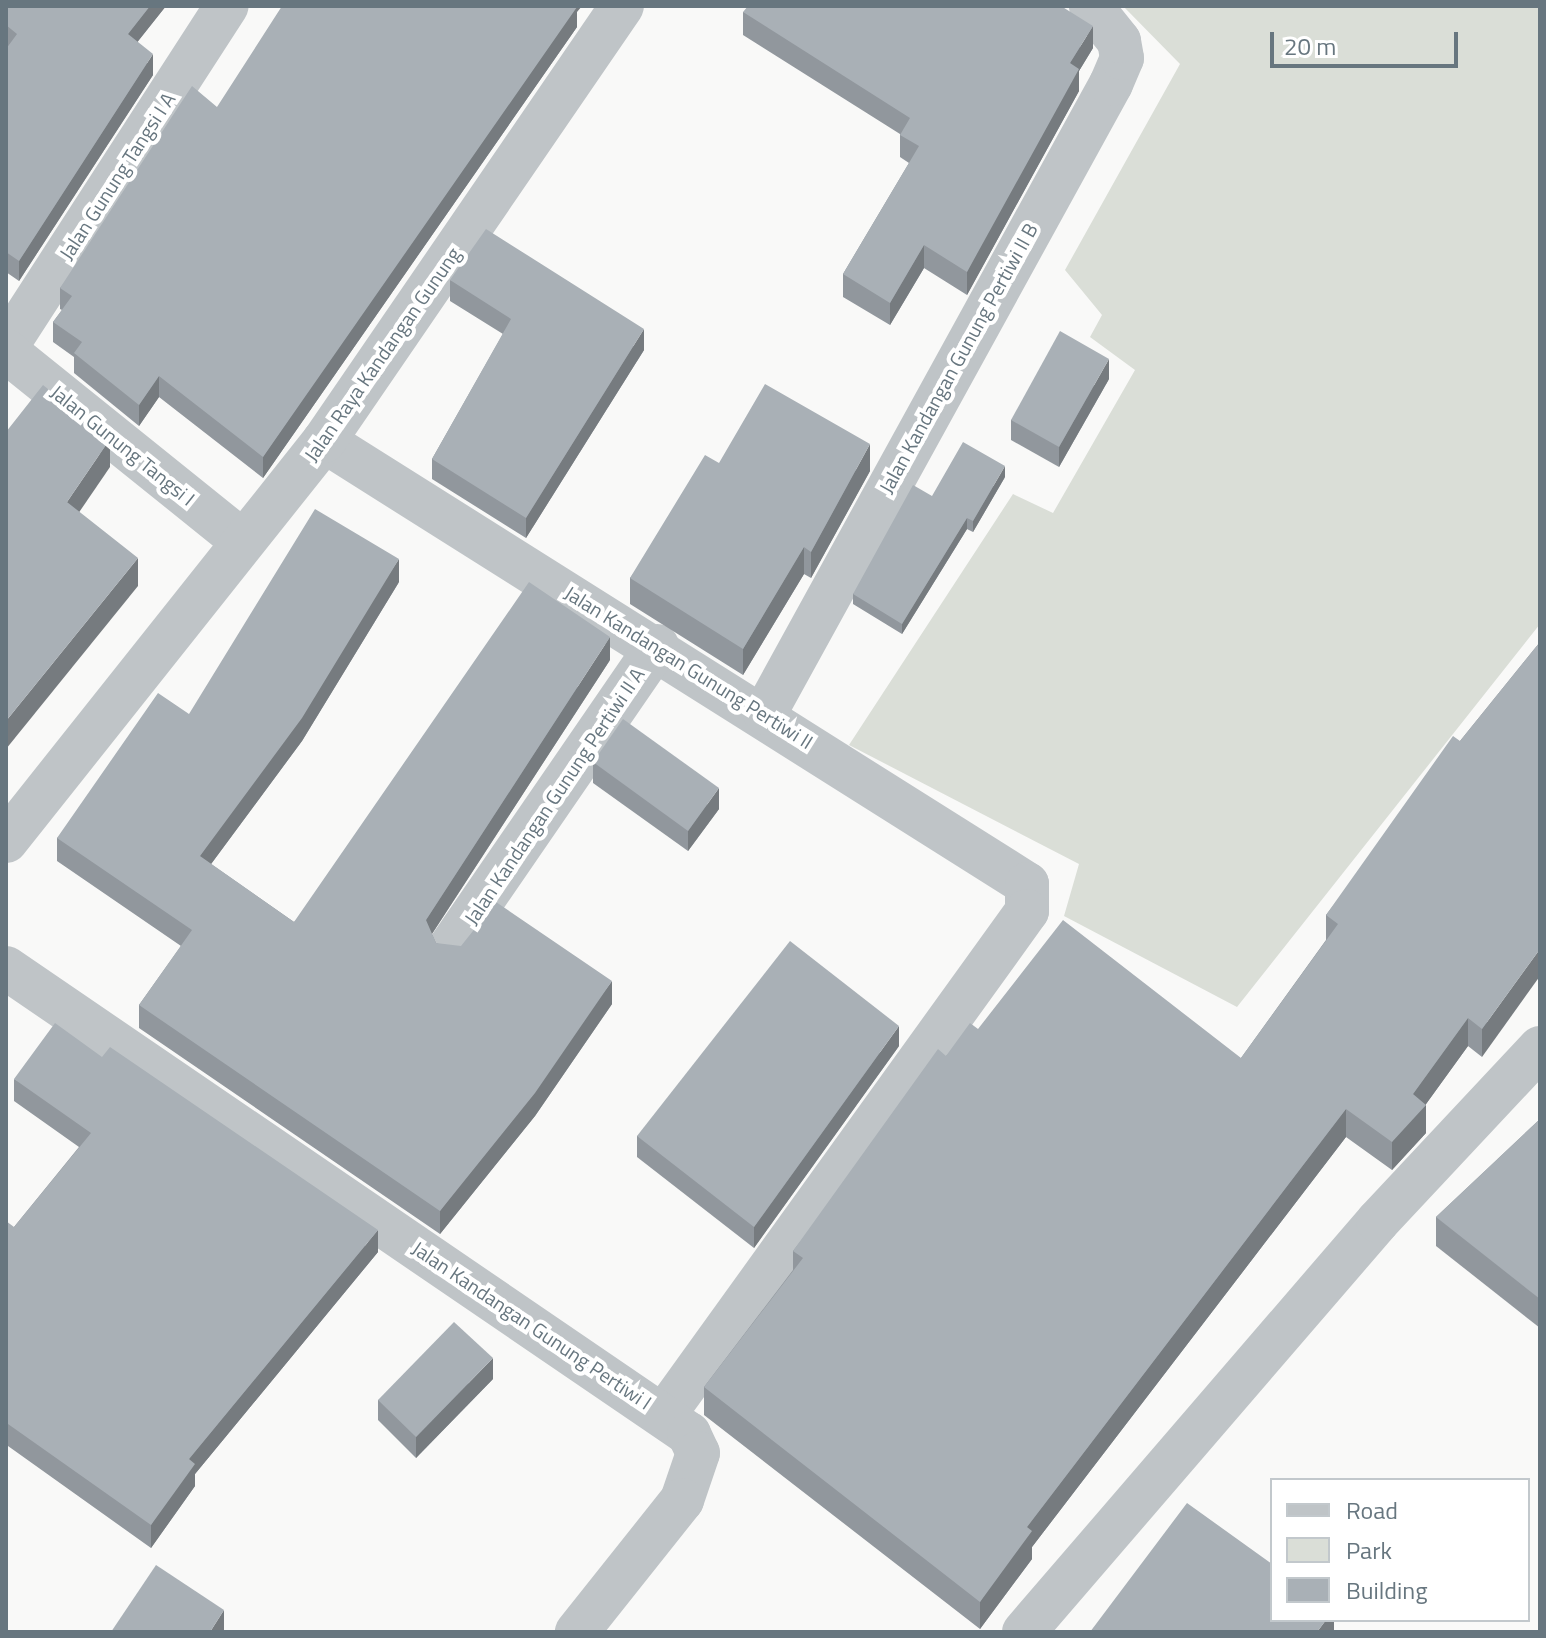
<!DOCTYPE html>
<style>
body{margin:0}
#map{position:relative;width:1546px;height:1638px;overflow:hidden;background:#f9f9f8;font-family:"Titillium Web",sans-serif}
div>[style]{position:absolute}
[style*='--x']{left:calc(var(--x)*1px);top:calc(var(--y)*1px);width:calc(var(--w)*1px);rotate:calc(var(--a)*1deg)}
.green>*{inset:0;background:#daded7}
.street>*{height:44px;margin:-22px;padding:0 22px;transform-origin:22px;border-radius:22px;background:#bfc4c7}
.wall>*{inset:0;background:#91979d}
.shaded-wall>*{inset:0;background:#767b7f}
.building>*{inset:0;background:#a9b0b6}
span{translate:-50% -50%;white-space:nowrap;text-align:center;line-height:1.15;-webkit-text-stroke:8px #fff;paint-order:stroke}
.street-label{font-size:20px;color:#67767f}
.frame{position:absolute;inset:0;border:8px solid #67767f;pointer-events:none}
.legend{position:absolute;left:1270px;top:1478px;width:260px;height:144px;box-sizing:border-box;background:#fff;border:2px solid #c2c8cc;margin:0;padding:10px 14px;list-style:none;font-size:24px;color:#67767f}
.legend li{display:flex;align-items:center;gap:16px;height:40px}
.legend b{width:40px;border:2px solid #c2c8cc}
.scale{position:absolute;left:1270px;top:32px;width:188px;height:36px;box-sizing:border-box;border:4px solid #67767f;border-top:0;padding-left:10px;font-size:24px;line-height:28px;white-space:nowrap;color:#67767f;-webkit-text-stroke:6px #fff;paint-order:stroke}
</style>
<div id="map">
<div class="green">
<i style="clip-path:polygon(1123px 6px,1540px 6px,1540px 624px,1237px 1007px,1064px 916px,1079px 864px,849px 745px,1013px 494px,1053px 513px,1135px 370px,1090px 337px,1102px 315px,1065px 270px,1180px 64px)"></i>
</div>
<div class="street">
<i style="--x:6;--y:347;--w:406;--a:-57.1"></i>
<i style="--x:6;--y:351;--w:302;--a:38.8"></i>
<i style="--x:324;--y:441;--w:831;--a:32.22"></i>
<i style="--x:1027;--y:884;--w:27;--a:90"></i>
<i style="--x:1027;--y:911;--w:621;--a:125.76"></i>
<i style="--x:765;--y:713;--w:718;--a:-61.19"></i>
<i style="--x:1111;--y:84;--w:28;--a:-67"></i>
<i style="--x:1122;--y:58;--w:17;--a:-100"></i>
<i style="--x:1119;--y:41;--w:45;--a:-128.7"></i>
<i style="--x:6;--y:841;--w:511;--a:-51.52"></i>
<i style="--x:324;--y:441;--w:527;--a:-55.59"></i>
<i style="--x:451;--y:946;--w:364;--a:-55.5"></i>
<i style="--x:6;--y:968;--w:827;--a:34.31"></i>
<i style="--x:689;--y:1434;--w:21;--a:65"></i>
<i style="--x:698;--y:1453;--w:50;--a:108.8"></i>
<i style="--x:682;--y:1500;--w:169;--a:128.5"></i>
<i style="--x:1024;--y:1632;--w:542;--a:-49.26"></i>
<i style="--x:1378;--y:1221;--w:237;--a:-46.9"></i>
</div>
<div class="wall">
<i style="clip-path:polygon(6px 6px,166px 6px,137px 42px,153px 75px,19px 281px,6px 272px,6px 50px,8px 47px,6px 45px)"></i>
<i style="clip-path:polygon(577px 12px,577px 27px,263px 478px,159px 397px,139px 426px,74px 373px,74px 357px,53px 342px,53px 322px,62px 310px,60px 309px,60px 288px,217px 107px)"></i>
<i style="clip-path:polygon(743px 12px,1093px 48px,1079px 71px,1079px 91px,967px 295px,924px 268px,890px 325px,843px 297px,843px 274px,909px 163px,900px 157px,900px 134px,743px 35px)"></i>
<i style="clip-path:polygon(450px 280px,644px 350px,526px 538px,432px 479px,432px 459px,503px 334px,450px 301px)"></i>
<i style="clip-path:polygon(1109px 379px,1059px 467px,1011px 440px,1011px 420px)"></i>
<i style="clip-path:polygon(719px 463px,870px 471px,811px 578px,804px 574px,743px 675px,630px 604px,630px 578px)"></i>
<i style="clip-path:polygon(1005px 477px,973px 532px,967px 529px,902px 634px,853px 604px,853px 594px)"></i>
<i style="clip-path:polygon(399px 582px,302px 741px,211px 864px,294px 922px,610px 660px,432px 934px,436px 943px,612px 1004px,535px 1116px,440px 1234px,139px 1028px,139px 1005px,181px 946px,57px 861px,57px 838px)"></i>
<i style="clip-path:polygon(1540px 642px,1482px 1057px,1468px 1046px,1426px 1104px,1426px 1133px,1392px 1170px,1346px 1137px,1032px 1547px,1032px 1559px,980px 1629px,704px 1415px,704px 1387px,793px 1270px,793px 1251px,946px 1056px,978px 1029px,1241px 1058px,1326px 940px,1326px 915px,1460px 741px)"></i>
<i style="clip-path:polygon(593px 762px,719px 809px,688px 851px,593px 783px)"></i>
<i style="clip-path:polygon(899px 1046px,754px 1248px,637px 1157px,637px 1136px)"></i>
<i style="clip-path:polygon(14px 1079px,378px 1252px,195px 1474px,195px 1486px,151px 1548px,8px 1446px,6px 1449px,14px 1227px,79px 1147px,14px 1101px)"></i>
<i style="clip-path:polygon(1540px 1119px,1540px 1328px,1436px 1246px,1436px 1217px)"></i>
<i style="clip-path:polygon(493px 1379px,416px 1458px,378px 1420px,378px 1400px)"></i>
</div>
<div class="shaded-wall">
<i style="clip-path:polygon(150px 6px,166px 6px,128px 54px,128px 34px)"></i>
<i style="clip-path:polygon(570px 6px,582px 6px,577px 12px,577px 27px,263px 478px,263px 457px)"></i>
<i style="clip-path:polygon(1093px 26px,1093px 48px,1079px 71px,1079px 91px,967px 295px,967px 272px,1070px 63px)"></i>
<i style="clip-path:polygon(153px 54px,153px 75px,19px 281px,19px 261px)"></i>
<i style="clip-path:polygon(924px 245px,924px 268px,890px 325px,890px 303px)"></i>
<i style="clip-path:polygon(644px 329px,644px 350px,526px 538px,526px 518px)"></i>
<i style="clip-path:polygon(1109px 359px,1109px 379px,1059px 467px,1059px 447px)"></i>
<i style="clip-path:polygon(159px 376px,159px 397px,139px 426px,139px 405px)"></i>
<i style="clip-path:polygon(110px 439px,110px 467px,67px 530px,67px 502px)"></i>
<i style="clip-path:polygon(870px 444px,870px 471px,811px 578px,811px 552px)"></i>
<i style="clip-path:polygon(1005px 466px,1005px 477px,973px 532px,973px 521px)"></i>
<i style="clip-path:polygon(967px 518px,967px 529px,902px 634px,902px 624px)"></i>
<i style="clip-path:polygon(804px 547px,804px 574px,743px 675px,743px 649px)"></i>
<i style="clip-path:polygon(138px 558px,138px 586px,6px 749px,6px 721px)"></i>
<i style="clip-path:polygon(399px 559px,399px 582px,302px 741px,200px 879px,200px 856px)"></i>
<i style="clip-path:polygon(610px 637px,610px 660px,426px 943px,426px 920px)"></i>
<i style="clip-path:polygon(719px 788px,719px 809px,688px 851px,688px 831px)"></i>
<i style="clip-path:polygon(1540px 949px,1540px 976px,1482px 1057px,1482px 1029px)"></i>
<i style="clip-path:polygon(612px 981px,612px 1004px,535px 1116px,440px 1234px,440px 1211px)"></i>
<i style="clip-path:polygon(1468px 1018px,1468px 1046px,1421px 1111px,1426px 1105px,1426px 1133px,1392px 1170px,1392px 1142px,1413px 1094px)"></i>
<i style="clip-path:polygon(899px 1026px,899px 1046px,754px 1248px,754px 1227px)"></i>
<i style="clip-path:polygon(1346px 1109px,1346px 1137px,1032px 1547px,1032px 1559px,980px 1629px,980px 1602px,1027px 1527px)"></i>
<i style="clip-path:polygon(378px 1230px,378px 1252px,195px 1474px,195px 1486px,151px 1548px,151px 1525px,189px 1459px)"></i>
<i style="clip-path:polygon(493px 1358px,493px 1379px,416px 1458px,416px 1437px)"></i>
<i style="clip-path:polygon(8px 1424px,8px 1446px,6px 1449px,6px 1427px)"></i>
<i style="clip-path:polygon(224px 1610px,224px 1632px,210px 1632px)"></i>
<i style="clip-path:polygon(1326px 1620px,1334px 1620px,1334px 1632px,1317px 1632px)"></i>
</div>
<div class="building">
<i style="clip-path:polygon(6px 6px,150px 6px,128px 34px,153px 54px,19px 261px,6px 252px,6px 49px,17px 34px,6px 25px)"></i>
<i style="clip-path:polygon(282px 6px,577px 7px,263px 457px,159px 376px,139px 405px,74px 353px,82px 342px,53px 322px,72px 296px,60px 288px,192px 86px,217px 107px)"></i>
<i style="clip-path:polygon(748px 6px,1061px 6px,1093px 26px,1070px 63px,1079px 69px,967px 272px,924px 245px,890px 303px,843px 274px,919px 146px,900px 135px,910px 118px,743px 12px)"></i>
<i style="clip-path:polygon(486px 229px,644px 329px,526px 518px,432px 459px,511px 319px,450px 280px)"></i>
<i style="clip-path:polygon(1060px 331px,1109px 359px,1059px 447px,1011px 420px)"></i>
<i style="clip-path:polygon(765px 384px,870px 444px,811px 552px,804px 547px,743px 649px,630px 578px,705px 455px,719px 463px)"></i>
<i style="clip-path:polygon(43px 385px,110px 439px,67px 502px,138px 558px,6px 721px,6px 432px)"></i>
<i style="clip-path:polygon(963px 442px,1005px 466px,973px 521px,967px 518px,902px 624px,853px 594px,913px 485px,932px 496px)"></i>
<i style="clip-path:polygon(315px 509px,399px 559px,302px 718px,200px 856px,294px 922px,529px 582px,610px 637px,426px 920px,436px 943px,461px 946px,496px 902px,612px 981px,535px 1093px,440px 1211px,139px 1005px,192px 930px,57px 838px,158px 693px,189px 714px)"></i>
<i style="clip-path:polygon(1540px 642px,1540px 949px,1482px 1029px,1468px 1018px,1413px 1094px,1426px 1105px,1392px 1142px,1346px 1109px,1027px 1527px,1032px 1531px,980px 1602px,704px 1387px,803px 1258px,793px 1251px,938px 1049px,946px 1056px,970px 1023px,978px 1029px,1063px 920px,1241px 1058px,1338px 924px,1326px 915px,1453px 736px,1460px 741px)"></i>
<i style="clip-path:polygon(623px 719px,719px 788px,688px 831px,593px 762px)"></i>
<i style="clip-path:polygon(790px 941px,899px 1026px,754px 1227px,637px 1136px)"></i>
<i style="clip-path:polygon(55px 1023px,102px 1057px,110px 1047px,378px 1230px,189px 1459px,195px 1464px,151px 1525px,8px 1424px,6px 1427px,6px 1221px,14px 1227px,91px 1133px,14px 1079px)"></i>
<i style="clip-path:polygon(1540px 1119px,1540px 1299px,1436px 1217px)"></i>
<i style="clip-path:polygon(454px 1322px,493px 1358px,416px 1437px,378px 1400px)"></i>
<i style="clip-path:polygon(1187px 1503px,1272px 1564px,1272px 1620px,1326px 1620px,1317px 1632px,1090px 1632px)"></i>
<i style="clip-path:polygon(156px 1565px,224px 1610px,210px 1632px,111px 1632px)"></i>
</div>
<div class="street-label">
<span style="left:117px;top:176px;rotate:-57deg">Jalan Gunung Tangsi I A</span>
<span style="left:382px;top:354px;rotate:-55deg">Jalan Raya Kandangan Gunung</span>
<span style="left:958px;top:358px;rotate:-61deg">Jalan Kandangan Gunung Pertiwi II B</span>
<span style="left:123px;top:445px;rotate:39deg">Jalan Gunung Tangsi I</span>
<span style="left:689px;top:667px;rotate:32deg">Jalan Kandangan Gunung Pertiwi II</span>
<span style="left:554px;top:796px;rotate:-56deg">Jalan Kandangan Gunung Pertiwi II A</span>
<span style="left:532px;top:1325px;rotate:34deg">Jalan Kandangan Gunung Pertiwi I</span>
</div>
<div class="frame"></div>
<ul class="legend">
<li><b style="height:10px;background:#bfc4c7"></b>Road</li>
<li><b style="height:22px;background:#daded7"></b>Park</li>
<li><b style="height:22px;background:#a9b0b6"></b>Building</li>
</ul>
<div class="scale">20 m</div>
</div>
